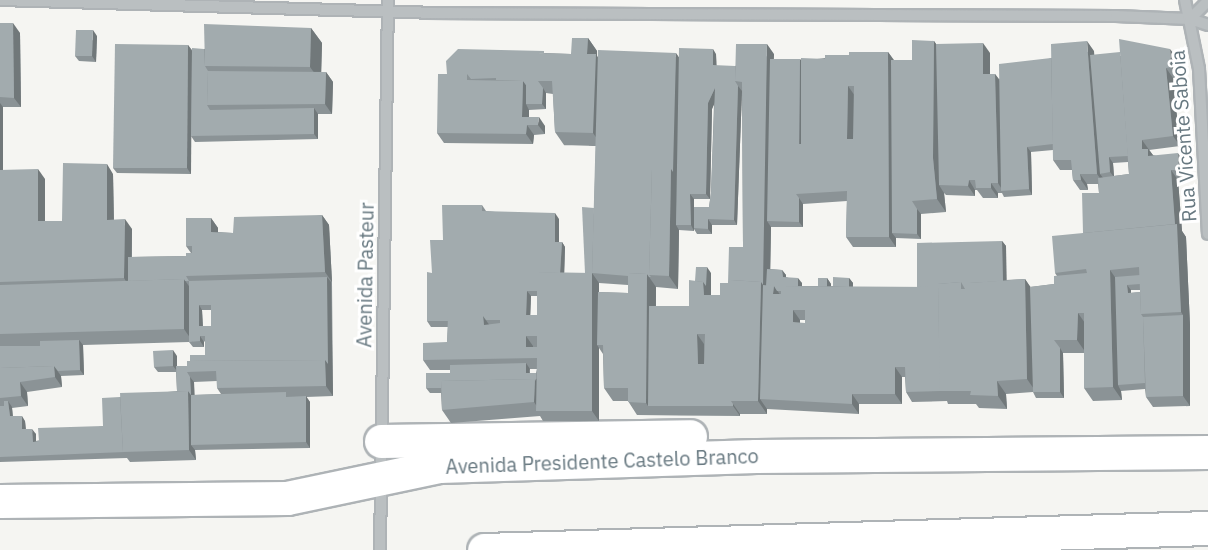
<!DOCTYPE html>
<style>
body{margin:0}
#map{position:relative;width:1208px;height:550px;overflow:hidden;background:#f5f5f2;font-family:"IBM Plex Sans",sans-serif}
div>[style]{position:absolute}
[style*='--x']{left:calc(var(--x)*1px);top:calc(var(--y)*1px);width:calc(var(--w)*1px);rotate:calc(var(--a)*1deg)}
.roads{filter:drop-shadow(2px 0 #aeb3b6) drop-shadow(-2px 0 #aeb3b6) drop-shadow(0 2px #aeb3b6) drop-shadow(0 -2px #aeb3b6)}
.minor>*{height:10px;margin:-5px;padding:0 5px;transform-origin:5px;border-radius:5px;background:#babfc1}
.major>*{height:33px;margin:-16.5px;padding:0 16.5px;transform-origin:16.5px;border-radius:16.5px;background:#fff}
.wall>*{inset:0;background:#8b9396}
.shaded-wall>*{inset:0;background:#71787a}
.building>*{inset:0;background:#a2abae}
span{translate:-50% -50%;white-space:nowrap;text-align:center;line-height:1.15;-webkit-text-stroke:6px #fff;paint-order:stroke}
.street-label{font-size:20px;color:#677880}
</style>
<div id="map">
<div class="roads">
<div class="minor">
<i style="--x:0;--y:0;--w:427;--a:1.7"></i>
<i style="--x:427;--y:13;--w:689;--a:0.25"></i>
<i style="--x:1116;--y:16;--w:74;--a:2.3"></i>
<i style="--x:1190;--y:19;--w:19;--a:18"></i>
<i style="--x:1185;--y:0;--w:70;--a:78.5"></i>
<i style="--x:1199;--y:69;--w:165;--a:86.9"></i>
<i style="--x:1190;--y:19;--w:25;--a:-45"></i>
<i style="--x:380;--y:550;--w:550;--a:-89.17"></i>
</div>
<div class="major">
<i style="--x:381;--y:441;--w:309;--a:-0.9"></i>
<i style="--x:0;--y:501;--w:287;--a:-0.6"></i>
<i style="--x:287;--y:498;--w:155;--a:-11.9"></i>
<i style="--x:439;--y:466;--w:317;--a:-1.8"></i>
<i style="--x:756;--y:456;--w:452;--a:-0.5"></i>
<i style="--x:484;--y:550;--w:724;--a:-1.74"></i>
</div>
</div>
<div class="wall">
<i style="clip-path:polygon(evenodd,0 23px,20px 33px,21px 107px,3px 107px,3px 170px,45px 179px,45px 221px,62px 221px,113px 174px,114px 220px,132px 229px,132px 257px,186px 256px,191px 253px,186px 246px,211px 218px,218px 228px,218px 232px,233px 233px,322px 215px,329px 225px,332px 282px,333px 396px,306px 397px,310px 402px,310px 448px,195px 450px,196px 460px,130px 462px,127px 458px,0 462px,0 23px,202px 310px,211px 310px,211px 326px,203px 326px,202px 310px,0 23px,205px 341px,205px 355px,190px 361px,187px 366px,177px 366px,177px 356px,154px 367px,158px 372px,176px 372px,177px 391px,120px 397px,103px 426px,36px 441px,36px 434px,26px 429px,25px 421px,13px 416px,12px 408px,28px 406px,27px 392px,62px 387px,61px 376px,84px 375px,83px 345px,189px 342px,193px 347px,204px 347px,204px 342px,205px 341px,0 23px,217px 381px,217px 388px,221px 394px,194px 395px,194px 382px,217px 381px)"></i>
<i style="clip-path:polygon(311px 28px,322px 43px,321px 72px,326px 72px,333px 82px,332px 114px,318px 114px,318px 139px,195px 142px,191px 136px,191px 92px,191px 174px,117px 173px,113px 168px,188px 45px,192px 50px,204px 49px)"></i>
<i style="clip-path:polygon(97px 36px,96px 62px,79px 61px,75px 56px)"></i>
<i style="clip-path:polygon(evenodd,588px 38px,597px 51px,597px 56px,598px 58px,679px 57px,716px 54px,716px 66px,735px 66px,774px 54px,773px 59px,800px 59px,801px 61px,849px 55px,888px 52px,894px 60px,912px 60px,934px 41px,936px 44px,990px 53px,990px 74px,995px 74px,999px 79px,1051px 58px,1094px 51px,1094px 55px,1177px 58px,1178px 77px,1173px 78px,1180px 146px,1149px 150px,1153px 155px,1184px 163px,1186px 180px,1178px 180px,1182px 231px,1186px 237px,1190px 325px,1190px 406px,1153px 407px,1146px 397px,1145px 389px,1121px 391px,1122px 400px,1093px 401px,1084px 388px,1084px 353px,1063px 353px,1064px 398px,1036px 398px,1033px 392px,1006px 394px,1007px 409px,979px 408px,976px 404px,948px 404px,947px 401px,912px 402px,906px 392px,905px 377px,902px 377px,902px 404px,859px 404px,859px 414px,767px 409px,767px 414px,740px 414px,740px 416px,637px 415px,628px 401px,613px 401px,604px 388px,603px 354px,599px 348px,599px 421px,543px 421px,540px 416px,451px 423px,442px 410px,441px 393px,430px 393px,426px 388px,450px 373px,450px 370px,430px 370px,423px 360px,447px 342px,448px 327px,431px 327px,427px 321px,432px 273px,443px 240px,482px 205px,486px 211px,559px 219px,559px 242px,562px 242px,565px 247px,564px 273px,585px 273px,594px 208px,596px 146px,564px 145px,555px 132px,553px 94px,546px 93px,546px 109px,529px 110px,529px 117px,545px 126px,545px 134px,534px 135px,533px 144px,444px 143px,437px 133px,447px 74px,545px 53px,571px 54px,588px 38px,742px 91px,743px 247px,728px 283px,720px 295px,710px 295px,711px 273px,695px 281px,689px 306px,656px 306px,656px 287px,678px 289px,679px 230px,694px 231px,694px 229px,697px 234px,712px 234px,712px 225px,737px 225px,742px 91px,588px 38px,714px 104px,711px 193px,709px 207px,694px 215px,694px 199px,710px 199px,712px 109px,714px 104px,588px 38px,1053px 150px,1053px 160px,1060px 170px,1072px 170px,1073px 180px,1080px 190px,1088px 190px,1087px 184px,1098px 184px,1099px 193px,1083px 233px,1055px 273px,1057px 276px,1054px 284px,1030px 287px,1025px 279px,1006px 280px,1006px 246px,1002px 241px,917px 287px,853px 287px,853px 283px,849px 278px,833px 286px,831px 286px,831px 284px,827px 278px,818px 286px,802px 286px,802px 283px,786px 277px,786px 275px,782px 270px,770px 269px,771px 227px,803px 227px,803px 204px,847px 201px,846px 237px,853px 247px,896px 247px,896px 238px,921px 239px,921px 214px,946px 212px,944px 193px,946px 195px,975px 196px,975px 190px,977px 190px,983px 198px,998px 198px,998px 193px,1002px 193px,1004px 197px,1032px 195px,1031px 152px,1053px 150px,588px 38px,1128px 162px,1129px 174px,1114px 176px,1113px 163px,1128px 162px,588px 38px,599px 283px,628px 285px,628px 293px,599px 292px,599px 283px,588px 38px,1131px 290px,1140px 290px,1140px 292px,1131px 293px,1131px 290px,588px 38px,531px 296px,537px 296px,537px 315px,530px 315px,531px 296px,588px 38px,800px 320px,805px 320px,805px 323px,800px 323px,800px 320px,588px 38px,529px 369px,537px 369px,536px 373px,530px 373px,529px 369px)"></i>
</div>
<div class="shaded-wall">
<i style="clip-path:polygon(13px 23px,20px 33px,21px 107px,14px 98px)"></i>
<i style="clip-path:polygon(311px 28px,322px 43px,321px 82px,310px 67px)"></i>
<i style="clip-path:polygon(93px 30px,97px 36px,96px 62px,92px 56px)"></i>
<i style="clip-path:polygon(588px 38px,597px 51px,597px 56px,605px 67px,602px 146px,593px 133px,587px 54px)"></i>
<i style="clip-path:polygon(934px 41px,943px 54px,939px 185px,944px 193px,946px 212px,937px 199px,933px 158px)"></i>
<i style="clip-path:polygon(1087px 41px,1094px 51px,1103px 173px,1100px 174px,1104px 179px,1104px 184px,1097px 174px)"></i>
<i style="clip-path:polygon(983px 43px,990px 53px,990px 84px,983px 74px)"></i>
<i style="clip-path:polygon(767px 44px,774px 54px,771px 221px,767px 221px,771px 227px,770px 290px,760px 399px,767px 409px,767px 414px,758px 401px)"></i>
<i style="clip-path:polygon(188px 45px,192px 51px,191px 174px,187px 168px)"></i>
<i style="clip-path:polygon(713px 49px,716px 54px,717px 71px,713px 65px)"></i>
<i style="clip-path:polygon(1170px 49px,1177px 58px,1178px 77px,1171px 67px)"></i>
<i style="clip-path:polygon(888px 52px,895px 62px,892px 233px,896px 238px,896px 247px,889px 237px)"></i>
<i style="clip-path:polygon(676px 53px,683px 63px,676px 225px,679px 230px,678px 289px,669px 276px,671px 169px)"></i>
<i style="clip-path:polygon(800px 59px,804px 64px,799px 194px)"></i>
<i style="clip-path:polygon(1166px 68px,1173px 78px,1180px 146px,1173px 136px)"></i>
<i style="clip-path:polygon(326px 72px,333px 82px,332px 114px,325px 104px)"></i>
<i style="clip-path:polygon(995px 74px,1002px 84px,1003px 191px,998px 183px)"></i>
<i style="clip-path:polygon(523px 81px,530px 91px,526px 104px,529px 110px,529px 125px,522px 117px)"></i>
<i style="clip-path:polygon(738px 86px,742px 91px,737px 225px,734px 220px)"></i>
<i style="clip-path:polygon(848px 86px,855px 96px,854px 149px,847px 139px)"></i>
<i style="clip-path:polygon(543px 88px,546px 93px,546px 109px,542px 104px)"></i>
<i style="clip-path:polygon(715px 88px,719px 93px,712px 109px,710px 199px,706px 194px,708px 103px)"></i>
<i style="clip-path:polygon(0 103px,3px 107px,3px 180px,0 176px)"></i>
<i style="clip-path:polygon(314px 108px,318px 114px,318px 139px,314px 134px)"></i>
<i style="clip-path:polygon(539px 117px,545px 126px,545px 134px,538px 125px)"></i>
<i style="clip-path:polygon(527px 125px,534px 135px,533px 144px,526px 134px)"></i>
<i style="clip-path:polygon(1142px 140px,1155px 158px,1155px 166px,1142px 149px)"></i>
<i style="clip-path:polygon(1027px 147px,1031px 152px,1032px 195px,1029px 189px)"></i>
<i style="clip-path:polygon(1178px 153px,1184px 163px,1186px 180px,1179px 170px)"></i>
<i style="clip-path:polygon(1109px 157px,1113px 163px,1114px 177px,1110px 172px)"></i>
<i style="clip-path:polygon(107px 164px,113px 174px,114px 230px,107px 220px)"></i>
<i style="clip-path:polygon(38px 169px,45px 179px,45px 231px,38px 221px)"></i>
<i style="clip-path:polygon(1171px 170px,1178px 180px,1182px 231px,1186px 237px,1190px 325px,1190px 406px,1183px 396px,1183px 315px,1181px 312px)"></i>
<i style="clip-path:polygon(1080px 174px,1087px 184px,1088px 190px,1081px 180px)"></i>
<i style="clip-path:polygon(969px 180px,975px 190px,975px 196px,968px 186px)"></i>
<i style="clip-path:polygon(991px 183px,998px 193px,998px 198px,991px 188px)"></i>
<i style="clip-path:polygon(690px 194px,694px 199px,694px 231px,691px 225px)"></i>
<i style="clip-path:polygon(799px 198px,803px 204px,803px 227px,799px 222px)"></i>
<i style="clip-path:polygon(917px 209px,921px 214px,921px 239px,917px 234px)"></i>
<i style="clip-path:polygon(555px 213px,559px 219px,559px 247px,555px 242px)"></i>
<i style="clip-path:polygon(322px 215px,329px 225px,332px 282px,325px 272px)"></i>
<i style="clip-path:polygon(211px 218px,218px 228px,218px 242px,211px 232px)"></i>
<i style="clip-path:polygon(125px 219px,132px 229px,131px 283px,127px 283px,124px 278px)"></i>
<i style="clip-path:polygon(708px 219px,712px 225px,712px 234px,708px 229px)"></i>
<i style="clip-path:polygon(1002px 241px,1006px 246px,1007px 294px,1003px 288px)"></i>
<i style="clip-path:polygon(562px 242px,565px 247px,564px 282px,560px 277px)"></i>
<i style="clip-path:polygon(707px 267px,711px 273px,711px 305px,704px 295px,703px 282px)"></i>
<i style="clip-path:polygon(782px 270px,786px 275px,786px 282px,783px 277px)"></i>
<i style="clip-path:polygon(1110px 270px,1119px 283px,1118px 385px,1121px 391px,1122px 400px,1113px 387px)"></i>
<i style="clip-path:polygon(592px 273px,599px 283px,599px 345px,597px 345px,599px 348px,599px 421px,592px 411px)"></i>
<i style="clip-path:polygon(647px 274px,656px 287px,655px 406px,648px 406px,646px 403px)"></i>
<i style="clip-path:polygon(327px 277px,331px 282px,333px 396px,326px 386px,325px 360px)"></i>
<i style="clip-path:polygon(798px 278px,802px 283px,802px 297px,798px 292px)"></i>
<i style="clip-path:polygon(827px 278px,831px 284px,831px 298px,827px 292px)"></i>
<i style="clip-path:polygon(849px 278px,853px 283px,852px 298px,848px 292px)"></i>
<i style="clip-path:polygon(184px 279px,193px 292px,193px 342px,184px 329px)"></i>
<i style="clip-path:polygon(1025px 279px,1034px 292px,1036px 392px,1027px 379px)"></i>
<i style="clip-path:polygon(1127px 285px,1131px 290px,1131px 299px,1128px 293px)"></i>
<i style="clip-path:polygon(774px 286px,781px 296px,773px 294px)"></i>
<i style="clip-path:polygon(527px 291px,531px 296px,530px 325px,526px 320px)"></i>
<i style="clip-path:polygon(199px 305px,202px 310px,203px 331px,199px 326px)"></i>
<i style="clip-path:polygon(793px 310px,800px 320px,800px 332px,793px 322px)"></i>
<i style="clip-path:polygon(1078px 313px,1087px 326px,1086px 353px,1077px 340px)"></i>
<i style="clip-path:polygon(483px 316px,490px 326px,484px 325px)"></i>
<i style="clip-path:polygon(697px 334px,704px 344px,705px 374px,698px 364px)"></i>
<i style="clip-path:polygon(200px 336px,204px 342px,204px 347px,200px 341px)"></i>
<i style="clip-path:polygon(526px 336px,533px 346px,533px 357px,526px 347px)"></i>
<i style="clip-path:polygon(79px 340px,83px 345px,84px 375px,80px 370px)"></i>
<i style="clip-path:polygon(1060px 348px,1063px 353px,1064px 398px,1060px 392px)"></i>
<i style="clip-path:polygon(173px 350px,177px 356px,177px 371px,173px 366px)"></i>
<i style="clip-path:polygon(526px 363px,530px 369px,529px 378px,526px 373px)"></i>
<i style="clip-path:polygon(54px 366px,61px 376px,62px 387px,55px 377px)"></i>
<i style="clip-path:polygon(895px 367px,902px 377px,902px 404px,895px 394px)"></i>
<i style="clip-path:polygon(190px 377px,194px 382px,195px 401px,191px 395px)"></i>
<i style="clip-path:polygon(543px 378px,540px 411px,534px 402px,535px 379px)"></i>
<i style="clip-path:polygon(997px 381px,1006px 394px,1007px 409px,998px 396px)"></i>
<i style="clip-path:polygon(20px 382px,27px 392px,28px 406px,21px 396px)"></i>
<i style="clip-path:polygon(188px 391px,195px 401px,191px 445px,195px 450px,196px 460px,189px 450px)"></i>
<i style="clip-path:polygon(852px 394px,859px 404px,859px 414px,852px 404px)"></i>
<i style="clip-path:polygon(306px 396px,310px 402px,310px 448px,306px 442px)"></i>
<i style="clip-path:polygon(8px 401px,12px 407px,13px 421px,10px 416px)"></i>
<i style="clip-path:polygon(733px 404px,740px 414px,740px 416px,733px 406px)"></i>
<i style="clip-path:polygon(22px 416px,25px 421px,26px 434px,22px 429px)"></i>
<i style="clip-path:polygon(32px 429px,36px 434px,36px 447px,33px 442px)"></i>
</div>
<div class="building">
<i style="clip-path:polygon(0 23px,13px 23px,14px 98px,0 97px)"></i>
<i style="clip-path:polygon(204px 24px,311px 28px,310px 67px,205px 66px)"></i>
<i style="clip-path:polygon(76px 30px,93px 30px,92px 56px,75px 56px)"></i>
<i style="clip-path:polygon(572px 38px,588px 38px,587px 54px,596px 54px,593px 133px,555px 132px,552px 81px,538px 81px,538px 53px,571px 54px)"></i>
<i style="clip-path:polygon(1119px 39px,1170px 49px,1171px 67px,1166px 68px,1173px 136px,1142px 140px,1142px 149px,1148px 149px,1148px 156px,1178px 153px,1179px 170px,1171px 170px,1175px 224px,1083px 233px,1082px 193px,1099px 193px,1098px 178px,1129px 174px)"></i>
<i style="clip-path:polygon(912px 40px,934px 41px,933px 158px,937px 199px,912px 201px)"></i>
<i style="clip-path:polygon(1087px 41px,1097px 174px,1080px 174px,1081px 180px,1073px 180px,1071px 160px,1053px 160px,1051px 44px)"></i>
<i style="clip-path:polygon(983px 43px,983px 74px,995px 74px,998px 183px,991px 183px,991px 188px,976px 188px,975px 180px,969px 180px,968px 186px,939px 185px,936px 44px)"></i>
<i style="clip-path:polygon(115px 44px,188px 45px,187px 168px,113px 168px)"></i>
<i style="clip-path:polygon(evenodd,736px 44px,767px 44px,763px 285px,761px 282px,731px 280px,731px 401px,733px 404px,733px 406px,648px 406px,649px 306px,689px 306px,689px 280px,703px 282px,704px 295px,720px 295px,720px 283px,728px 283px,729px 247px,743px 247px,742px 82px,735px 81px,736px 44px,697px 334px,705px 334px,704px 364px,698px 364px,697px 334px)"></i>
<i style="clip-path:polygon(192px 48px,204px 49px,205px 66px,208px 71px,207px 105px,210px 110px,314px 108px,314px 134px,191px 136px)"></i>
<i style="clip-path:polygon(679px 48px,713px 49px,713px 65px,735px 66px,735px 81px,738px 86px,734px 220px,708px 219px,708px 229px,694px 228px,694px 207px,709px 207px,711px 193px,715px 88px,708px 103px,706px 194px,690px 194px,691px 225px,676px 225px)"></i>
<i style="clip-path:polygon(458px 49px,544px 51px,544px 53px,538px 53px,538px 81px,543px 88px,542px 104px,526px 104px,526px 85px,523px 81px,496px 80px,496px 78px,471px 79px,467px 74px,447px 74px,446px 61px)"></i>
<i style="clip-path:polygon(598px 50px,676px 53px,673px 172px,671px 169px,652px 169px,649px 275px,651px 277px,649px 277px,647px 274px,628px 273px,628px 276px,592px 273px)"></i>
<i style="clip-path:polygon(evenodd,849px 52px,888px 52px,889px 237px,846px 237px,847px 191px,796px 194px,796px 144px,801px 144px,801px 58px,825px 59px,825px 55px,849px 55px,849px 52px,848px 86px,854px 86px,853px 139px,847px 139px,848px 86px)"></i>
<i style="clip-path:polygon(1120px 52px,1128px 156px,1109px 157px,1110px 172px,1100px 174px,1090px 55px)"></i>
<i style="clip-path:polygon(1051px 58px,1053px 144px,1027px 147px,1029px 189px,1001px 191px,999px 64px)"></i>
<i style="clip-path:polygon(770px 59px,800px 59px,799px 144px,796px 144px,796px 194px,799px 198px,799px 222px,767px 221px)"></i>
<i style="clip-path:polygon(891px 60px,912px 60px,912px 201px,917px 209px,917px 234px,892px 233px)"></i>
<i style="clip-path:polygon(208px 71px,326px 72px,325px 104px,207px 105px)"></i>
<i style="clip-path:polygon(438px 74px,467px 74px,467px 80px,523px 81px,522px 117px,539px 117px,538px 125px,527px 125px,526px 134px,437px 133px)"></i>
<i style="clip-path:polygon(63px 163px,107px 164px,107px 220px,125px 219px,124px 278px,0 282px,0 170px,38px 169px,38px 221px,62px 221px)"></i>
<i style="clip-path:polygon(652px 169px,671px 169px,669px 276px,649px 275px)"></i>
<i style="clip-path:polygon(442px 205px,482px 205px,482px 211px,555px 213px,555px 242px,562px 242px,560px 273px,537px 272px,537px 291px,527px 291px,526px 315px,500px 315px,500px 320px,486px 320px,483px 316px,448px 316px,448px 321px,427px 321px,427px 272px,432px 273px,430px 240px,443px 240px)"></i>
<i style="clip-path:polygon(582px 207px,594px 208px,592px 273px,585px 273px)"></i>
<i style="clip-path:polygon(322px 215px,325px 272px,186px 276px,186px 253px,192px 253px,192px 246px,186px 246px,186px 218px,211px 218px,211px 232px,233px 233px,234px 217px)"></i>
<i style="clip-path:polygon(1177px 224px,1181px 312px,1141px 314px,1139px 267px,1110px 270px,1113px 387px,1084px 388px,1084px 313px,1078px 313px,1077px 340px,1054px 340px,1054px 276px,1087px 273px,1086px 269px,1055px 273px,1052px 236px)"></i>
<i style="clip-path:polygon(1002px 241px,1003px 281px,969px 283px,969px 289px,965px 289px,961px 282px,938px 284px,938px 287px,917px 287px,917px 243px)"></i>
<i style="clip-path:polygon(186px 256px,186px 276px,189px 281px,185px 281px,184px 279px,128px 281px,128px 257px)"></i>
<i style="clip-path:polygon(696px 267px,707px 267px,706px 286px,703px 282px,695px 281px)"></i>
<i style="clip-path:polygon(767px 269px,782px 270px,783px 277px,798px 278px,798px 286px,781px 286px,781px 291px,777px 291px,774px 286px,766px 286px)"></i>
<i style="clip-path:polygon(evenodd,537px 272px,592px 273px,592px 411px,536px 411px,537px 358px,423px 360px,423px 343px,447px 342px,448px 316px,483px 316px,484px 325px,500px 323px,500px 315px,537px 315px,537px 272px,526px 336px,537px 336px,537px 347px,526px 347px,526px 336px)"></i>
<i style="clip-path:polygon(628px 273px,647px 274px,646px 403px,628px 402px,628px 388px,604px 388px,603px 345px,597px 345px,598px 292px,628px 293px)"></i>
<i style="clip-path:polygon(1140px 275px,1140px 284px,1127px 285px,1128px 293px,1140px 292px,1141px 314px,1143px 317px,1145px 383px,1118px 385px,1115px 277px)"></i>
<i style="clip-path:polygon(evenodd,327px 277px,328px 364px,325px 360px,190px 361px,190px 355px,205px 355px,205px 336px,200px 336px,200px 341px,189px 342px,189px 281px,327px 277px,199px 305px,211px 305px,211px 326px,199px 326px,199px 305px)"></i>
<i style="clip-path:polygon(833px 277px,849px 278px,849px 287px,833px 286px)"></i>
<i style="clip-path:polygon(818px 278px,827px 278px,827px 286px,818px 286px)"></i>
<i style="clip-path:polygon(184px 279px,184px 329px,0 334px,0 285px)"></i>
<i style="clip-path:polygon(1025px 279px,1027px 379px,997px 381px,998px 396px,970px 395px,971px 391px,939px 391px,938px 284px,961px 282px,961px 289px,969px 289px,969px 283px)"></i>
<i style="clip-path:polygon(731px 280px,761px 282px,758px 401px,731px 401px)"></i>
<i style="clip-path:polygon(1054px 284px,1054px 340px,1060px 348px,1060px 392px,1033px 392px,1030px 287px)"></i>
<i style="clip-path:polygon(evenodd,763px 285px,774px 286px,773px 294px,781px 294px,781px 286px,938px 287px,940px 391px,906px 392px,905px 367px,895px 367px,895px 394px,852px 394px,852px 404px,760px 399px,763px 285px,793px 310px,805px 310px,805px 323px,793px 322px,793px 310px)"></i>
<i style="clip-path:polygon(1183px 315px,1183px 396px,1146px 397px,1143px 317px)"></i>
<i style="clip-path:polygon(79px 340px,80px 370px,58px 371px,54px 366px,0 368px,0 346px,40px 346px,40px 341px)"></i>
<i style="clip-path:polygon(173px 350px,173px 366px,154px 367px,153px 351px)"></i>
<i style="clip-path:polygon(325px 360px,326px 386px,217px 388px,216px 371px,187px 372px,187px 361px)"></i>
<i style="clip-path:polygon(526px 363px,526px 373px,536px 373px,536px 381px,535px 379px,441px 381px,441px 388px,426px 388px,426px 373px,450px 373px,450px 365px)"></i>
<i style="clip-path:polygon(54px 366px,55px 377px,20px 382px,21px 396px,0 398px,0 368px)"></i>
<i style="clip-path:polygon(176px 366px,187px 366px,187px 372px,190px 377px,191px 395px,188px 391px,177px 391px)"></i>
<i style="clip-path:polygon(535px 379px,534px 402px,442px 410px,441px 381px)"></i>
<i style="clip-path:polygon(188px 391px,189px 450px,123px 452px,120px 393px)"></i>
<i style="clip-path:polygon(286px 392px,286px 397px,306px 396px,306px 442px,191px 445px,191px 395px)"></i>
<i style="clip-path:polygon(120px 397px,123px 452px,125px 452px,0 457px,0 406px,4px 406px,4px 401px,8px 401px,10px 416px,22px 416px,22px 429px,32px 429px,33px 442px,39px 441px,38px 428px,103px 426px,102px 398px)"></i>
</div>
<div class="street-label">
<span style="left:1183px;top:136px;rotate:-94deg">Rua Vicente Saboia</span>
<span style="left:365px;top:275px;rotate:-89deg">Avenida Pasteur</span>
<span style="left:602px;top:461px;rotate:-2deg">Avenida Presidente Castelo Branco</span>
</div>
</div>
